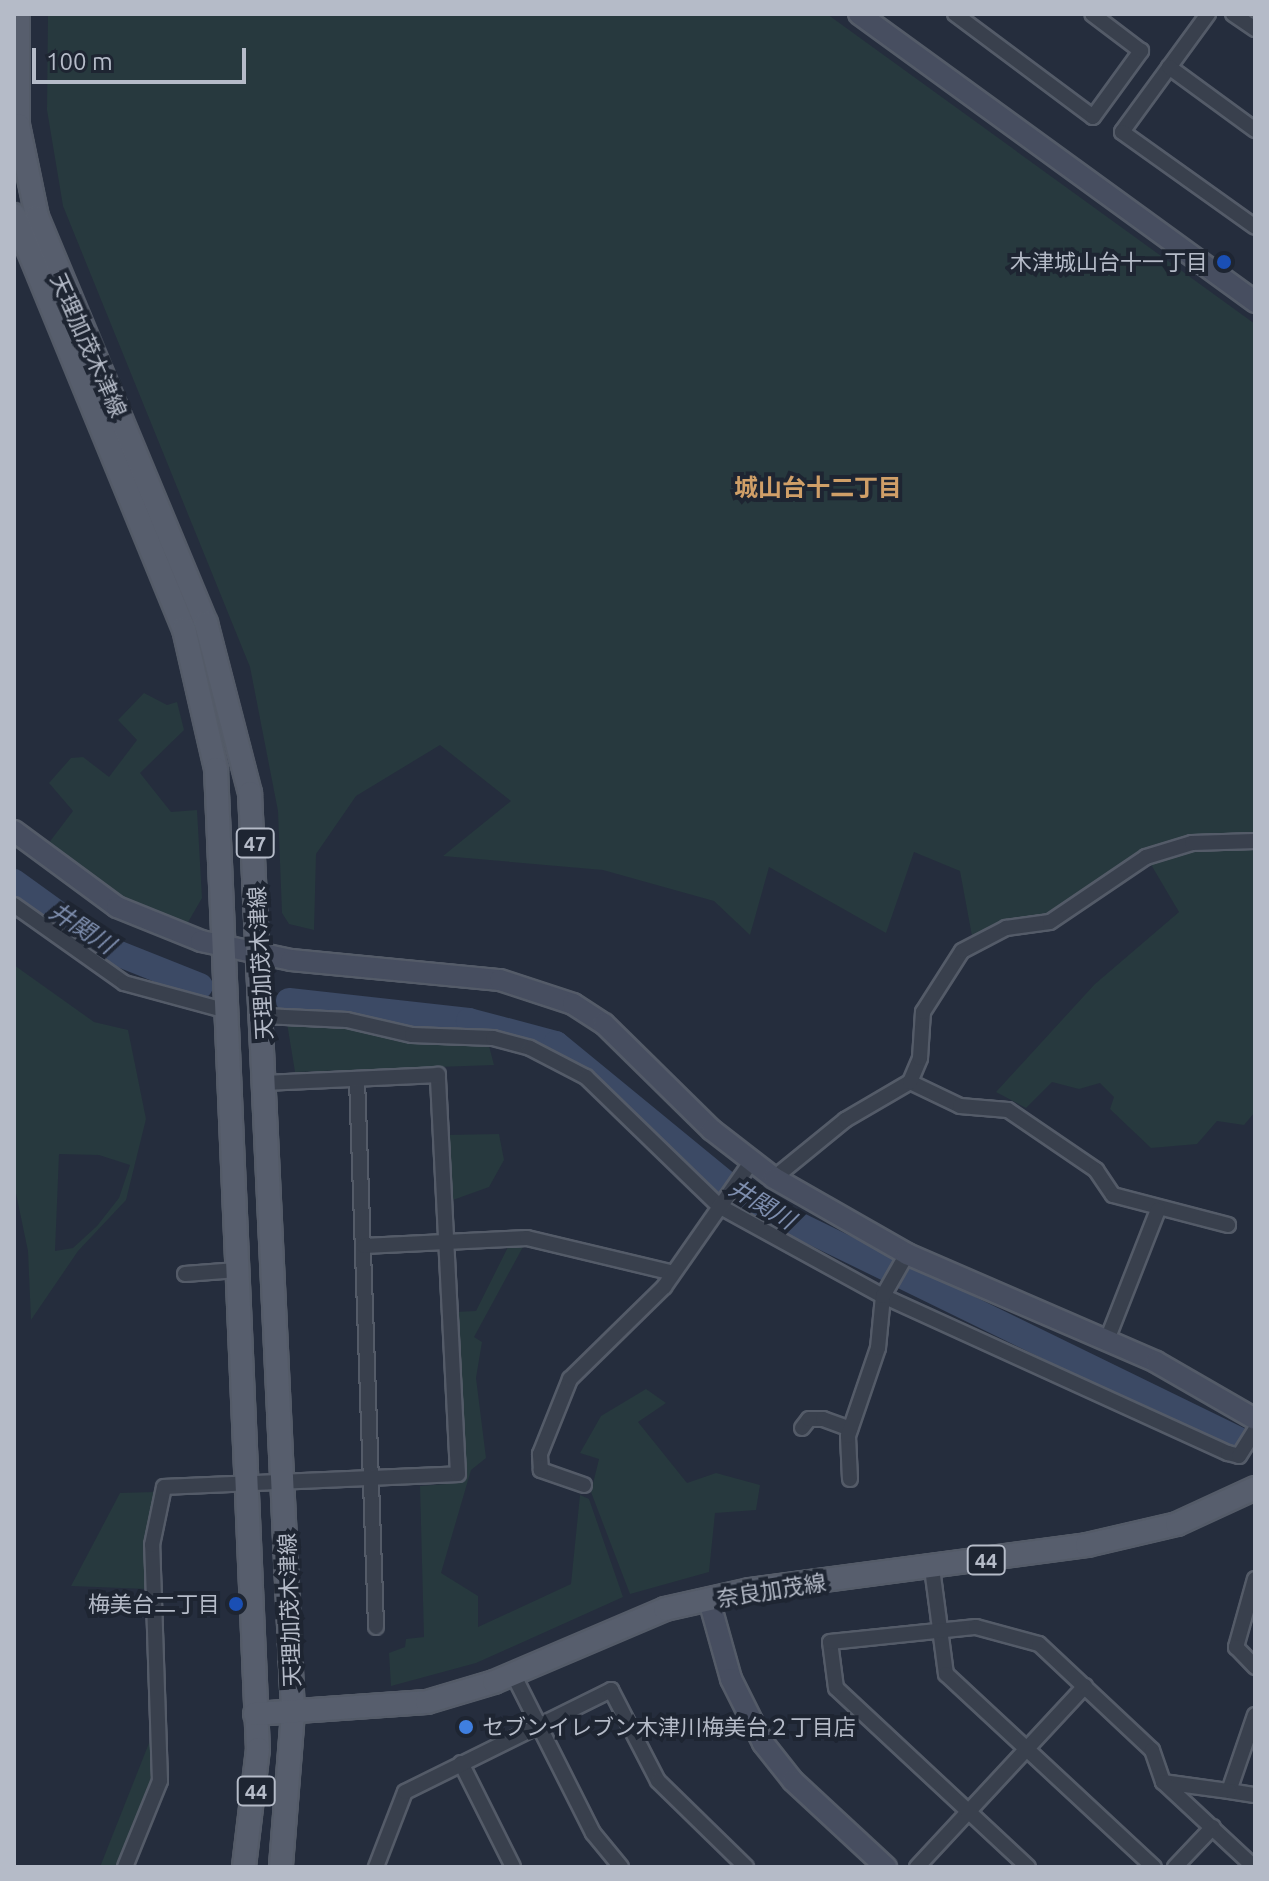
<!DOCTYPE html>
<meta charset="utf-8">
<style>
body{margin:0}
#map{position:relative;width:1269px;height:1881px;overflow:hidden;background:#252d3d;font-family:Ubuntu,"Noto Sans JP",sans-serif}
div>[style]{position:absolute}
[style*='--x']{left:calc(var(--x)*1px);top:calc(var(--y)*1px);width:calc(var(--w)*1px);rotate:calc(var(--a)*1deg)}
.green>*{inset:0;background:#27393e}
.river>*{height:26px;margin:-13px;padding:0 13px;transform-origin:13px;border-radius:13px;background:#3c4a65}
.roads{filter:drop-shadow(2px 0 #545b68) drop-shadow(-2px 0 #545b68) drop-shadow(0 2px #545b68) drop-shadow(0 -2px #545b68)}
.street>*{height:14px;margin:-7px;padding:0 7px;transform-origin:7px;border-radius:7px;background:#39404d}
.secondary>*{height:20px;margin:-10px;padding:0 10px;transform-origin:10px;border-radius:10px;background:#474e60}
.primary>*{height:22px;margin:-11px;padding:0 11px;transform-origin:11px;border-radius:11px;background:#575e6d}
.dots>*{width:22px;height:22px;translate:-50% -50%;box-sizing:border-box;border:4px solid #1e2532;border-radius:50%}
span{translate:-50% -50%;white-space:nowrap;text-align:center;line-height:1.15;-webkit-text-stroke:8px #1e2532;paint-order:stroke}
.shield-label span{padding:2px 6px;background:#1e2532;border:2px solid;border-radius:6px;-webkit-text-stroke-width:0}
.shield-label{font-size:20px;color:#b5bbc8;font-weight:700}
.poi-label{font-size:22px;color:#b5bbc8}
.right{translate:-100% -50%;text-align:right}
.left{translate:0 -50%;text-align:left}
.street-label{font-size:22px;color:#b5bbc8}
.neighbourhood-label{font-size:24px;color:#d09f68;font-weight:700}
.water-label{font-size:24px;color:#7e8eae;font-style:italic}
.frame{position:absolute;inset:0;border:16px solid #b5bbc8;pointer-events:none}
.scale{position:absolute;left:32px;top:48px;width:214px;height:36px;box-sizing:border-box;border:4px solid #b5bbc8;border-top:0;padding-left:10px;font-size:24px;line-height:28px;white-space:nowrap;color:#b5bbc8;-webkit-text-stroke:6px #1e2532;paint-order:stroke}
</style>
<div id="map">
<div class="green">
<i style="clip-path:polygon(48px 14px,827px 14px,1255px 324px,1255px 1112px,1244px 1125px,1217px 1121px,1197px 1144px,1151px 1148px,1110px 1109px,1114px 1097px,1100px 1083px,1079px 1089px,1052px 1082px,1026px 1108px,996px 1092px,1095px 984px,1179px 912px,1143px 851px,1051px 917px,1004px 919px,972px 936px,960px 871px,914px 852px,886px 933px,769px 867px,750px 935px,714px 901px,603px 870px,443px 856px,511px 801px,440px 745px,356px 796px,316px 854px,314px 930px,289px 924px,282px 913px,278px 811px,250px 667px,63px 206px,47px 110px)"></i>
<i style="clip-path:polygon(144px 693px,167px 705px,177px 702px,184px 730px,140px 773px,171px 812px,197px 810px,202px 898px,187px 924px,123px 897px,48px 844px,73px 811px,49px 783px,71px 758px,83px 757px,109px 777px,137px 740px,118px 720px)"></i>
<i style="clip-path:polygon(evenodd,14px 965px,94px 1022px,128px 1030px,146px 1119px,126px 1200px,78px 1251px,31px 1320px,28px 1251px,14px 1184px,14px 965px,59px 1154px,99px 1155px,130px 1165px,119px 1198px,97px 1226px,73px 1248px,55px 1251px,59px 1154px)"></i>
<i style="clip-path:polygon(287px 1023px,359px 1027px,395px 1041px,488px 1042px,494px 1065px,295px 1072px)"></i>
<i style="clip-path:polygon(499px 1134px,504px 1160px,489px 1187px,450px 1201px,446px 1135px)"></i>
<i style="clip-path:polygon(509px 1245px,524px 1245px,474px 1337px,482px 1342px,476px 1378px,486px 1458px,471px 1470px,441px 1573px,478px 1596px,478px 1627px,571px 1584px,580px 1495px,589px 1499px,623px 1597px,476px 1663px,391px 1686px,389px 1653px,405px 1647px,406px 1639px,424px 1637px,420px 1486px,459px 1483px,454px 1312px,476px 1311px)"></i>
<i style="clip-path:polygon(646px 1389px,666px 1403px,638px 1422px,687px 1483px,716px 1473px,760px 1485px,756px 1510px,715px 1513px,709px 1572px,630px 1594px,591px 1492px,599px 1459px,580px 1453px,601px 1416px)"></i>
<i style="clip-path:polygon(155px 1492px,145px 1541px,147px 1589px,71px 1586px,120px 1493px)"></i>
<i style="clip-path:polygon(153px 1733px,153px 1781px,116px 1867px,100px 1867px)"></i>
</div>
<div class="river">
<i style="--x:14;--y:882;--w:115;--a:35.8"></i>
<i style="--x:107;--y:949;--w:100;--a:21.7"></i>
<i style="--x:289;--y:1001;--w:181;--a:6.3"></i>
<i style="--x:469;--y:1021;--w:90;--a:14.8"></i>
<i style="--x:556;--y:1044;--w:244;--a:39.4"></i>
<i style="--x:745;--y:1199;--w:550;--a:26.01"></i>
</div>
<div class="roads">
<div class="street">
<i style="--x:955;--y:14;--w:172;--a:36.7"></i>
<i style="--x:1093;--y:117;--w:82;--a:-54"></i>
<i style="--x:1141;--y:51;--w:61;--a:-142.9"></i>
<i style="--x:1208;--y:14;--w:146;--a:126.1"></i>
<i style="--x:1122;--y:132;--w:163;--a:35.5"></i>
<i style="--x:1233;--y:14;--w:27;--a:34"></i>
<i style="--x:1169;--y:67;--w:107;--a:36.2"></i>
<i style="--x:14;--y:905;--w:135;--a:35.3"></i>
<i style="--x:124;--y:983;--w:107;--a:15.2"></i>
<i style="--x:264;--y:1016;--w:83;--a:2.8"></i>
<i style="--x:347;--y:1020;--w:67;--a:13"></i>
<i style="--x:412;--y:1035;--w:81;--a:2.1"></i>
<i style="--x:493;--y:1038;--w:38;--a:15"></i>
<i style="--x:530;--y:1048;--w:63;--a:27.4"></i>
<i style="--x:586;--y:1077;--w:185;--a:44.1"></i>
<i style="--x:719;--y:1206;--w:187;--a:28.8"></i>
<i style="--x:883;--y:1296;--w:379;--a:24.5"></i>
<i style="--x:1228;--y:1453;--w:11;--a:15"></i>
<i style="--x:1239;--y:1456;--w:31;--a:-58"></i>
<i style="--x:357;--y:1079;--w:548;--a:88.01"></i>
<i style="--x:910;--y:1082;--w:55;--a:25.6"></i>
<i style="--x:960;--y:1106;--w:48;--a:4.8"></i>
<i style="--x:1008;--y:1110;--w:107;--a:34.3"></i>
<i style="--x:1096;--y:1170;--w:30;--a:56"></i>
<i style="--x:1113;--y:1195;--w:119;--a:14.6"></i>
<i style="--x:774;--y:1178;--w:92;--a:-39.2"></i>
<i style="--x:845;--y:1120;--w:75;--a:-30.3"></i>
<i style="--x:910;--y:1082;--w:26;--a:-67"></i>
<i style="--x:920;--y:1058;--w:46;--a:-86.3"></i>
<i style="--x:923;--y:1012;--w:72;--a:-57.4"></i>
<i style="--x:962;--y:951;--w:50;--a:-27.6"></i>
<i style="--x:1006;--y:928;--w:44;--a:-7.8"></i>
<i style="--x:1050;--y:922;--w:116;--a:-34.1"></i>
<i style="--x:1146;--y:857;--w:48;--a:-16.9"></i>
<i style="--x:1192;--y:843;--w:63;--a:-1.8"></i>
<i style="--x:364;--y:1246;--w:163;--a:-2.8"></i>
<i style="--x:527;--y:1238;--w:147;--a:13.4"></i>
<i style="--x:185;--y:1274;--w:52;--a:-4.4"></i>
<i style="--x:1107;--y:1340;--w:140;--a:-68.6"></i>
<i style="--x:802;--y:1428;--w:11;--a:-52"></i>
<i style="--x:809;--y:1419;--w:14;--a:0"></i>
<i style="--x:823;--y:1419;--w:29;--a:20"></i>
<i style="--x:850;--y:1479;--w:43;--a:-92.7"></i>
<i style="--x:848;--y:1436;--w:93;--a:-71.2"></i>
<i style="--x:878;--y:1348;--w:52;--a:-84.5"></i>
<i style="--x:883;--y:1296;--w:48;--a:-60.3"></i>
<i style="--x:584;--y:1485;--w:46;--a:-160.8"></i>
<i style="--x:541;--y:1470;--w:16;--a:-94"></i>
<i style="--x:540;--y:1454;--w:81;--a:-68.2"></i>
<i style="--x:570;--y:1379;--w:132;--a:-44.4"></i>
<i style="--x:664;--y:1287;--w:154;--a:-55.1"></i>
<i style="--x:932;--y:1568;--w:107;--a:82.5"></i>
<i style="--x:946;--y:1674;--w:284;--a:42.9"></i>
<i style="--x:1255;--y:1579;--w:71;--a:105.6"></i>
<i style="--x:1236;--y:1647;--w:28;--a:46"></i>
<i style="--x:513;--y:1674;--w:178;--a:63.3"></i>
<i style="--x:593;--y:1833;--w:44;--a:50.5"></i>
<i style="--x:1255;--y:1715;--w:80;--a:108.9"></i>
<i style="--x:1229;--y:1791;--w:26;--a:9"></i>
<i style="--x:461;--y:1763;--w:116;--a:63.4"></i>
<i style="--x:1163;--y:1782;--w:67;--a:7.8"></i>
<i style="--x:125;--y:1867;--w:93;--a:-67.9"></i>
<i style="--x:160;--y:1781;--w:236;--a:-91.9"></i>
<i style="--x:152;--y:1545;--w:59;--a:-78.3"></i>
<i style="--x:164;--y:1487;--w:294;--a:-2.5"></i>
<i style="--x:458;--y:1474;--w:400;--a:-92.9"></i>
<i style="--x:438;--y:1075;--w:173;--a:177.4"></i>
<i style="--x:376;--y:1867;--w:80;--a:-68.9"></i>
<i style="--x:405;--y:1792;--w:230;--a:-26.3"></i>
<i style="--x:611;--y:1690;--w:102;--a:62.7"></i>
<i style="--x:658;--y:1781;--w:123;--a:44.3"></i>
<i style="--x:917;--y:1867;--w:247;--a:-47.1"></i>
<i style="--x:1028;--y:1867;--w:262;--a:-137"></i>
<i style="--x:836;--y:1688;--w:46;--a:-97.4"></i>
<i style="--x:830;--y:1642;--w:147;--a:-5.9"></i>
<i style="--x:976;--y:1627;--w:65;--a:15.1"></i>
<i style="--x:1039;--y:1644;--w:155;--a:43.2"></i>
<i style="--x:1152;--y:1750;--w:34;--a:71"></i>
<i style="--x:1163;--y:1782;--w:125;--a:43"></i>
<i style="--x:1175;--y:1867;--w:55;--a:-46.5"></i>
</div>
<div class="secondary">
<i style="--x:859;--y:14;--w:490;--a:36"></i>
<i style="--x:14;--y:831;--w:128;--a:36.4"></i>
<i style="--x:117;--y:907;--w:91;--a:22"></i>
<i style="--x:201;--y:941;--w:92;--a:11.9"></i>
<i style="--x:291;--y:960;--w:210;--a:5.5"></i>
<i style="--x:500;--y:980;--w:77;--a:18.2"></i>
<i style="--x:573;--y:1004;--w:37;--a:33"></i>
<i style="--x:604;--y:1024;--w:151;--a:44.5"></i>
<i style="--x:712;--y:1130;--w:78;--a:37.7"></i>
<i style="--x:774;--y:1178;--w:153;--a:29.7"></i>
<i style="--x:907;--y:1254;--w:271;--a:23.4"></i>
<i style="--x:1156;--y:1362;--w:114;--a:29.9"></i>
<i style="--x:709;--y:1600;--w:82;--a:74.4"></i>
<i style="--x:731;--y:1679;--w:72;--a:63.4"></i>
<i style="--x:763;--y:1743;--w:48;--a:51.7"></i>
<i style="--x:793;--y:1781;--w:127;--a:42.8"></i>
</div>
<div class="primary">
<i style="--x:18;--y:14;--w:111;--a:90"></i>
<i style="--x:18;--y:125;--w:94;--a:78.3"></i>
<i style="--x:37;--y:217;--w:440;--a:67.4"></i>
<i style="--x:206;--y:623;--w:176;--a:75.5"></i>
<i style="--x:250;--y:793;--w:921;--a:87.32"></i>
<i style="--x:293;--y:1713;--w:154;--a:94.5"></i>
<i style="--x:14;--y:215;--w:448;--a:67.7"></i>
<i style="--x:184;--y:629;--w:144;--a:77.1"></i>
<i style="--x:216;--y:769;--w:981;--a:87.55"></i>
<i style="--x:258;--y:1749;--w:119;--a:96.8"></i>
<i style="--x:255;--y:1714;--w:172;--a:-4"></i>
<i style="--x:427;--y:1702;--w:70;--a:-16.6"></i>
<i style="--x:494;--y:1682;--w:186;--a:-23.1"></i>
<i style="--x:665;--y:1609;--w:87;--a:-12.6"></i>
<i style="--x:750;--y:1590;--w:340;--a:-7.6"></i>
<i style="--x:1087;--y:1545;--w:92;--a:-13.1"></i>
<i style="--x:1177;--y:1524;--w:86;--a:-24.8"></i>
</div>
</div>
<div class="dots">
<i style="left:1224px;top:262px;background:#1a4fb4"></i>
<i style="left:236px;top:1604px;background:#1a4fb4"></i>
<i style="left:466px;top:1727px;background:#3f7fe0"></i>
</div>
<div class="shield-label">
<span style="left:255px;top:843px">47</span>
<span style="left:986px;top:1560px">44</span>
<span style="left:256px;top:1791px">44</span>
</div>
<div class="poi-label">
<span class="right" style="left:1208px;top:262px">木津城山台十一丁目</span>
<span class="right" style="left:220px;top:1604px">梅美台二丁目</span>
<span class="left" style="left:482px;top:1727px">セブンイレブン木津川梅美台２丁目店</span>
</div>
<div class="street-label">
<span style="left:89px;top:345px;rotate:66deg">天理加茂木津線</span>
<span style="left:260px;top:963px;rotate:-93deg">天理加茂木津線</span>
<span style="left:771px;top:1590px;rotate:-9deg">奈良加茂線</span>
<span style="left:289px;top:1610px;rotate:-92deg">天理加茂木津線</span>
</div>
<div class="neighbourhood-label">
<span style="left:818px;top:488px">城山台十二丁目</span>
</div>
<div class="water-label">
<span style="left:82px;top:928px;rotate:33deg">井関川</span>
<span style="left:762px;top:1204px;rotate:31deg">井関川</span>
</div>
<div class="frame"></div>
<div class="scale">100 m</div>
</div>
